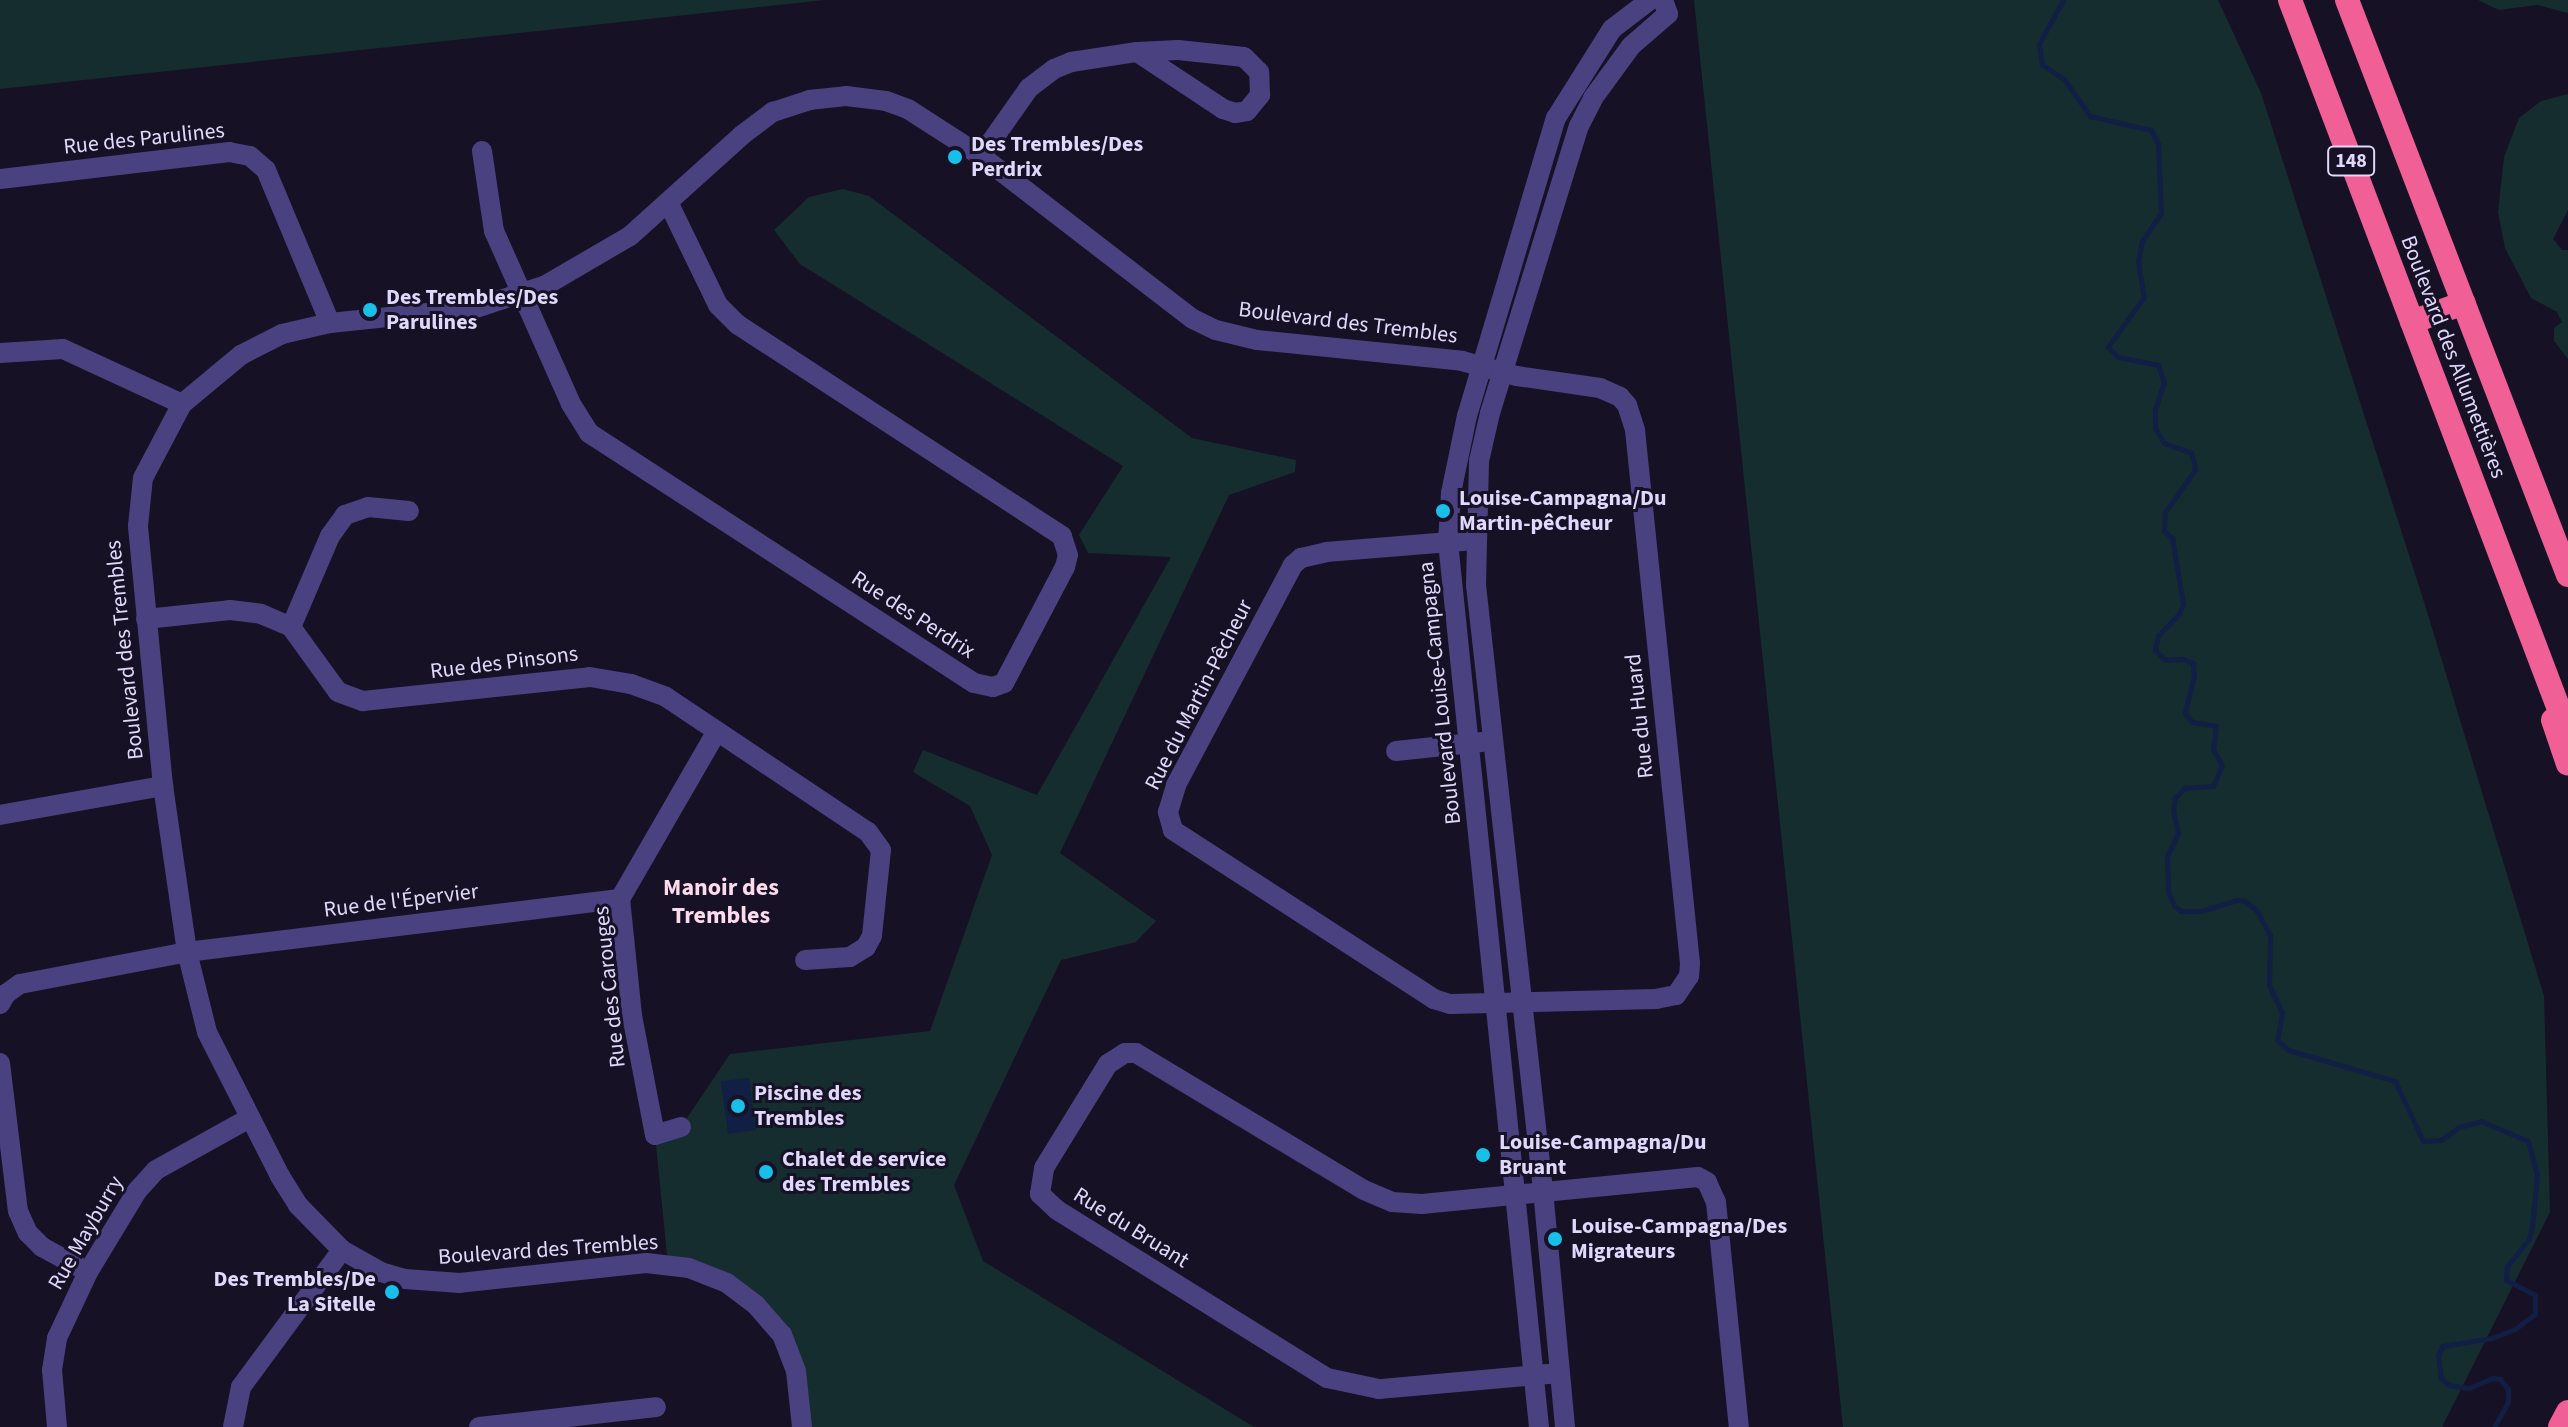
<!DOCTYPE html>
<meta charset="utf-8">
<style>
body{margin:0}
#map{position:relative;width:2568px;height:1427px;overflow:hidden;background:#171125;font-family:"Source Sans 3",sans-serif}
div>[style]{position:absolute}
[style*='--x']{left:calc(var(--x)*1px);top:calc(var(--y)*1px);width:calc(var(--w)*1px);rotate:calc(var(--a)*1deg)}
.green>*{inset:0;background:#152d2e}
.water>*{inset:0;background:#111f44}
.stream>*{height:5px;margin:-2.5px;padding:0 2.5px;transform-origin:2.5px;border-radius:2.5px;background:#111f44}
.minor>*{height:20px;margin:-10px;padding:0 10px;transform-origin:10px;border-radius:10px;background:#4a4180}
.highway>*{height:24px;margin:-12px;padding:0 12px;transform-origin:12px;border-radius:12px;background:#f06097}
.dots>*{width:22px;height:22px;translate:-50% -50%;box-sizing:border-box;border:4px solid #171125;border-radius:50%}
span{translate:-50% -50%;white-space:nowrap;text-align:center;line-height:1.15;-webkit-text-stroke:6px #171125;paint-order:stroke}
.shield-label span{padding:2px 6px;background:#171125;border:2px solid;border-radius:6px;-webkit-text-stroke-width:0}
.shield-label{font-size:20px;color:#e0d9fb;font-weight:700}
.street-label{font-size:22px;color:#e0d9fb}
.poi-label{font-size:22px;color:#e0d9fb;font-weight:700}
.left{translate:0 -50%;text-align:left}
.right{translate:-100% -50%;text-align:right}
.neighbourhood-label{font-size:24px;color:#fcdbec;font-weight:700}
</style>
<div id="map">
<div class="green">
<i style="clip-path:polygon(0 0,825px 0,0 89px)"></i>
<i style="clip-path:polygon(1694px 0,2218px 0,2261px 93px,2425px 605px,2544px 996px,2550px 1212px,2442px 1427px,1843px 1427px)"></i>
<i style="clip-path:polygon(2478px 0,2568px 0,2568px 13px,2537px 5px,2499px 10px)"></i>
<i style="clip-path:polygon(2568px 94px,2568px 210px,2553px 239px,2562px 250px,2568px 250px,2568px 359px,2554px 341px,2554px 328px,2562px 322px,2557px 312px,2531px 298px,2505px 248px,2498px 212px,2504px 157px,2519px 118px,2541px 101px)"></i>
<i style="clip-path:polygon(843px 189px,869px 196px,1192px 438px,1296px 460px,1295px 472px,1229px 495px,1060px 853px,1156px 921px,1136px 942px,1061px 960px,954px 1185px,983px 1261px,1254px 1427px,802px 1427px,800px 1395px,756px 1305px,668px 1265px,655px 1135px,681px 1127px,730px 1054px,930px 1031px,992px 855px,970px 806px,913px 772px,923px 750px,1037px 795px,1171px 557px,1088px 553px,1079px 535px,1123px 466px,800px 264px,774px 230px,809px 197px)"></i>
</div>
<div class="water">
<i style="clip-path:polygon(749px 1078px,756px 1130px,728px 1134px,721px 1081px)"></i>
</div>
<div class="stream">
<i style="--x:2063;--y:0;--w:50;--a:118.6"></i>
<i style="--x:2039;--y:44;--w:21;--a:82"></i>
<i style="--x:2042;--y:65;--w:26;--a:32"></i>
<i style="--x:2064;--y:79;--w:45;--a:54.9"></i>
<i style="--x:2090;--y:116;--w:63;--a:12.9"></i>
<i style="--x:2151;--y:130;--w:16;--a:63"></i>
<i style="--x:2158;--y:144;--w:69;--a:87.5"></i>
<i style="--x:2161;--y:213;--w:34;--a:124"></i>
<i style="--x:2142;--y:241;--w:20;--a:101"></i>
<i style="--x:2138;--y:261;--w:36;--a:81"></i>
<i style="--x:2144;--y:297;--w:62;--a:125.8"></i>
<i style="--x:2108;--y:347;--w:14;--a:45"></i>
<i style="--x:2118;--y:357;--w:41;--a:11.3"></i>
<i style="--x:2158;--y:365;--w:18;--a:71"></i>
<i style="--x:2164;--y:382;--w:29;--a:108"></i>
<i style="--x:2155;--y:410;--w:18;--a:90"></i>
<i style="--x:2155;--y:428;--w:17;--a:59"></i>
<i style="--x:2164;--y:443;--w:29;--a:20"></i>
<i style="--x:2191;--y:453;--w:9;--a:72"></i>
<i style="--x:2194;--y:462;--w:8;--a:83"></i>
<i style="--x:2195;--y:470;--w:52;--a:125.5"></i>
<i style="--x:2165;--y:512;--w:19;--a:93"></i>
<i style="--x:2164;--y:531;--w:11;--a:41"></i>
<i style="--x:2172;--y:538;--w:67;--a:80.5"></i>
<i style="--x:2183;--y:604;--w:11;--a:112"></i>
<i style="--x:2179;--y:614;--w:30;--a:134"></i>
<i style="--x:2158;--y:636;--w:14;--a:102"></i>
<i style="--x:2155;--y:650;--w:14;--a:45"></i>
<i style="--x:2165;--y:660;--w:18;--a:-3"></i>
<i style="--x:2183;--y:659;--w:11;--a:22"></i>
<i style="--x:2193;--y:663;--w:13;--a:86"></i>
<i style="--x:2194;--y:676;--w:38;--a:104"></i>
<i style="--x:2185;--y:713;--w:11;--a:52"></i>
<i style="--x:2192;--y:722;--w:24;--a:9"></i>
<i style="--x:2216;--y:726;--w:23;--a:97"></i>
<i style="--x:2213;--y:749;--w:18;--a:61"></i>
<i style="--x:2222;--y:765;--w:23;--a:113"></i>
<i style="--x:2213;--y:786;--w:29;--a:176"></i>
<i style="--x:2184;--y:788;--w:13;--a:132"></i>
<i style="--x:2175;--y:798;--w:13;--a:99"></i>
<i style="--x:2173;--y:811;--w:23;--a:77"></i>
<i style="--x:2178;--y:833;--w:26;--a:115"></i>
<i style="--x:2167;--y:857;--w:34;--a:88"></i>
<i style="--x:2168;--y:891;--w:16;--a:68"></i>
<i style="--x:2174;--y:906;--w:9;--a:36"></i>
<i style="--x:2181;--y:911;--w:20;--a:0"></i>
<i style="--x:2201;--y:911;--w:38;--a:-17"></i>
<i style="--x:2237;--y:900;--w:8;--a:7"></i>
<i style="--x:2245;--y:901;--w:16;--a:40"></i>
<i style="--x:2257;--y:911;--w:27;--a:62"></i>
<i style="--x:2270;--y:935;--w:50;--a:91.1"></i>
<i style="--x:2269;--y:985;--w:31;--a:65"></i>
<i style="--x:2282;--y:1013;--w:27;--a:100"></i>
<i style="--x:2277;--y:1040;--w:15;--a:42"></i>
<i style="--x:2288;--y:1050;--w:111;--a:16.2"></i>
<i style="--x:2395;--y:1081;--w:66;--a:65"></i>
<i style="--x:2423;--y:1141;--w:18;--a:-3"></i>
<i style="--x:2441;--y:1140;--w:22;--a:-36"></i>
<i style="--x:2459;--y:1127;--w:23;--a:-15"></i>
<i style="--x:2481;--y:1121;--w:51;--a:23.1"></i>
<i style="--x:2528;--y:1141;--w:35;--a:75"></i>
<i style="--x:2537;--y:1175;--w:52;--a:95.5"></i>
<i style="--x:2532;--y:1227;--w:12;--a:104"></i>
<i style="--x:2529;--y:1239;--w:35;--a:129"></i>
<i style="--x:2507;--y:1266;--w:14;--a:94"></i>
<i style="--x:2506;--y:1280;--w:33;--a:27"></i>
<i style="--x:2535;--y:1295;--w:19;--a:90"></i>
<i style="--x:2535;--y:1314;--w:25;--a:143"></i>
<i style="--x:2515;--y:1329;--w:25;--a:159"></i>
<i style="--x:2492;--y:1338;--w:50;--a:170.7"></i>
<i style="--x:2443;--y:1346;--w:10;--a:119"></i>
<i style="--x:2438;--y:1355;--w:23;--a:83"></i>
<i style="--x:2441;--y:1378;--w:11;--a:41"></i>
<i style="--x:2449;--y:1385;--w:20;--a:9"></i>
<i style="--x:2469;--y:1388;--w:26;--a:-23"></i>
<i style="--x:2493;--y:1378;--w:7;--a:8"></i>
<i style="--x:2500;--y:1379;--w:13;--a:51"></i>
<i style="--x:2508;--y:1389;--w:13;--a:90"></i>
<i style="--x:2508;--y:1402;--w:29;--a:119"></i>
</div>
<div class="minor">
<i style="--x:482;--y:151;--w:81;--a:81.5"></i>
<i style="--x:494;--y:231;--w:189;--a:66"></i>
<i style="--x:571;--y:404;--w:34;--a:58"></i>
<i style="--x:589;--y:433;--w:459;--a:33"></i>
<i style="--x:974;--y:683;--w:19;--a:12"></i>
<i style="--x:993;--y:687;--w:12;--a:-20"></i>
<i style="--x:1004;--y:683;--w:131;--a:-62.3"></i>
<i style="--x:1065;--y:567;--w:12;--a:-76"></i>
<i style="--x:1068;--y:555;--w:20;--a:-108"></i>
<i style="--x:1062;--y:536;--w:387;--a:-146.9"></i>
<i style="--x:738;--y:325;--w:28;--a:-135"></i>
<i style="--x:718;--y:305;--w:114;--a:-115.9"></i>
<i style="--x:981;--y:156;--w:83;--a:-54.8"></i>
<i style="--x:1029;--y:88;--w:31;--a:-37"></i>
<i style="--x:1054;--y:69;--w:18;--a:-22"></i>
<i style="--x:1071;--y:62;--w:67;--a:-8.6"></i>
<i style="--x:1137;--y:52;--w:103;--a:33.5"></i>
<i style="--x:1223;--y:109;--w:13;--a:18"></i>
<i style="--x:1235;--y:113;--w:12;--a:-9"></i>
<i style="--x:1247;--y:111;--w:21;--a:-51"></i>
<i style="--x:1260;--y:95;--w:23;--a:-92"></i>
<i style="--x:1259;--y:72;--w:21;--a:-135"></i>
<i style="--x:1244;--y:57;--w:66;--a:-173.9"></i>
<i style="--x:1178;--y:50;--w:41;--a:177.2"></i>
<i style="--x:0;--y:179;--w:231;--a:-6.7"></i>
<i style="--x:229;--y:152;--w:21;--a:11"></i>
<i style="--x:250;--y:156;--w:21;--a:41"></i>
<i style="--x:266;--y:170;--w:166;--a:67.3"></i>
<i style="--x:0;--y:353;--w:63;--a:-3.6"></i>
<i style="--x:63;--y:349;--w:131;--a:24.8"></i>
<i style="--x:146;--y:619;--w:84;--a:-6.1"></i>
<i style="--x:230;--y:610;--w:31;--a:7"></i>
<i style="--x:261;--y:614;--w:33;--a:23"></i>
<i style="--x:291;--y:627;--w:80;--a:54.1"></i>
<i style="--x:338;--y:692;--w:27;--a:20"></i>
<i style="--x:363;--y:701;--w:228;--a:-6"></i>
<i style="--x:590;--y:677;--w:42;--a:9.7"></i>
<i style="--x:631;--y:684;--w:37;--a:20"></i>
<i style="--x:666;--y:697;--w:243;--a:33.8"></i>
<i style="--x:868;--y:832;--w:22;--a:54"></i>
<i style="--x:881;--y:850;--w:86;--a:96"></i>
<i style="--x:872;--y:936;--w:13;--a:119"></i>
<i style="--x:866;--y:947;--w:19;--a:148"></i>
<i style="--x:850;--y:957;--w:45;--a:176.2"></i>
<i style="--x:291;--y:627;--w:99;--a:-66.8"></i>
<i style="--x:330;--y:536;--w:26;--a:-54"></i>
<i style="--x:345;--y:515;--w:24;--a:-19"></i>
<i style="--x:368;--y:507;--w:41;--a:5.6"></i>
<i style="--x:1396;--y:751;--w:86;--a:-6"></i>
<i style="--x:0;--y:815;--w:166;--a:-10.1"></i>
<i style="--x:0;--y:1004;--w:12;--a:-59"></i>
<i style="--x:6;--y:994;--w:17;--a:-36"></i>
<i style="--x:20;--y:984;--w:170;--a:-10.8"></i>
<i style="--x:187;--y:952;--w:436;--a:-7"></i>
<i style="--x:0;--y:1063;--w:149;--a:83.1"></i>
<i style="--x:18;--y:1211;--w:24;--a:66"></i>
<i style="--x:28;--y:1233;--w:20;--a:45"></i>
<i style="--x:42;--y:1247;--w:52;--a:28.5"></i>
<i style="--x:681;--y:1127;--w:27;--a:163"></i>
<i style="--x:655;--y:1135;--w:122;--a:-100.9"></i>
<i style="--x:632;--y:1015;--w:117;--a:-95.9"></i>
<i style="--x:620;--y:899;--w:192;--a:-60"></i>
<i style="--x:1559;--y:1373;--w:181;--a:174.9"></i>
<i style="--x:1379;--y:1389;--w:53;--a:-168.1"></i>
<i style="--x:1327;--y:1378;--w:319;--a:-148.1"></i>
<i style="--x:1056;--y:1209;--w:22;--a:-137"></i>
<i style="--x:1040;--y:1194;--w:26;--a:-81"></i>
<i style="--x:1044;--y:1168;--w:122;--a:-58.4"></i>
<i style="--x:1108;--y:1064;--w:20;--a:-33"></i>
<i style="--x:1125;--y:1053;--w:11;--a:0"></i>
<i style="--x:1136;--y:1053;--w:266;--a:31"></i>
<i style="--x:1364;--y:1190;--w:30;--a:23"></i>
<i style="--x:1392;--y:1202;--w:30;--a:4"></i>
<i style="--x:1422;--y:1204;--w:277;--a:-5.6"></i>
<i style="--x:1698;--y:1177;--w:10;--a:29"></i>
<i style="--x:1707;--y:1182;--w:22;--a:66"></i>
<i style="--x:1716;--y:1202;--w:226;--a:84.2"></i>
<i style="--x:57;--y:1427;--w:57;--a:-95"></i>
<i style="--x:52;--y:1370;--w:32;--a:-81"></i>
<i style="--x:57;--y:1338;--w:73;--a:-64.8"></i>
<i style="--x:88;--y:1272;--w:95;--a:-58.8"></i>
<i style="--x:137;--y:1191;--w:28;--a:-48"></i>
<i style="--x:156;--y:1170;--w:105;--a:-29"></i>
<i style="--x:233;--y:1427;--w:41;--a:-78.7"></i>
<i style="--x:241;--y:1387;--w:170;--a:-53.6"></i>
<i style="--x:479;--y:1427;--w:178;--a:-6.4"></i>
<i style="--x:802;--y:1427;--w:56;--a:-96.1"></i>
<i style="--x:796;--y:1371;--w:39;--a:-111"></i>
<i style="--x:782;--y:1335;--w:40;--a:-131"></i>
<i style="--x:756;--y:1305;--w:36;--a:-143"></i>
<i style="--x:727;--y:1283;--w:41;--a:-158.5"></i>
<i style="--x:689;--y:1268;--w:43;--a:-173.4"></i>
<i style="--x:646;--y:1263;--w:187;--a:173.9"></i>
<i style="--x:460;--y:1283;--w:55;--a:-175.8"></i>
<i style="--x:405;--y:1279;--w:25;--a:-164"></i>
<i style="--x:381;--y:1272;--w:45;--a:-150.6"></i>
<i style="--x:342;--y:1250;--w:63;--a:-134.4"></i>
<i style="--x:298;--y:1205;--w:34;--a:-122"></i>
<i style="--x:280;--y:1176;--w:161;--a:-116.9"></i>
<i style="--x:207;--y:1032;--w:82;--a:-104"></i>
<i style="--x:187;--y:952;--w:168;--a:-98.2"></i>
<i style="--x:163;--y:786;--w:261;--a:-95.5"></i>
<i style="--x:138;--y:526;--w:48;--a:-84.1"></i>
<i style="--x:143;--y:478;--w:84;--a:-62.2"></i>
<i style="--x:182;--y:404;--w:77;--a:-39.7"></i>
<i style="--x:241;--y:355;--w:46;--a:-27.1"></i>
<i style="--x:282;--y:334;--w:49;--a:-12.9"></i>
<i style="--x:330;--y:323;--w:147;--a:-5.9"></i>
<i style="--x:476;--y:308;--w:74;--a:-18.2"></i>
<i style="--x:546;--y:285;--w:97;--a:-30.3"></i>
<i style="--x:630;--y:236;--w:151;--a:-42"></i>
<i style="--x:742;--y:135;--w:39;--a:-37"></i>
<i style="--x:773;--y:112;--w:38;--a:-18"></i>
<i style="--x:809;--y:100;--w:37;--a:-6"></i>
<i style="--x:846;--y:96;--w:40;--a:7.1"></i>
<i style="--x:886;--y:101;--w:23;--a:20"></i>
<i style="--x:908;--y:109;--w:87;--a:32.8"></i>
<i style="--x:981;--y:156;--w:267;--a:37.6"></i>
<i style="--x:1193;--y:319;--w:25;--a:26"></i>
<i style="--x:1216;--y:330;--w:42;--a:13.7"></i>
<i style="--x:1257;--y:340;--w:206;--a:5.8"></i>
<i style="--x:1462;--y:361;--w:57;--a:15.3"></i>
<i style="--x:1517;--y:376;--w:84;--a:8.2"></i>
<i style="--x:1600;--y:388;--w:22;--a:24"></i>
<i style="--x:1620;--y:397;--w:11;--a:49"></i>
<i style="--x:1627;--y:405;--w:26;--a:72"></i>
<i style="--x:1635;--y:430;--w:536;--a:84.11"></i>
<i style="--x:1690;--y:963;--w:13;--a:94"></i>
<i style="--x:1689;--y:976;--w:23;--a:124"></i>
<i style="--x:1676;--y:995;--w:20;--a:169"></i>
<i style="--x:1656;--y:999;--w:206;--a:178.6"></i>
<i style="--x:1450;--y:1004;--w:17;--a:-163"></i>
<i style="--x:1434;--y:999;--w:311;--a:-147.1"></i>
<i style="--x:1173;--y:830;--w:19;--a:-106"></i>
<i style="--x:1168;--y:812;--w:28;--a:-73"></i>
<i style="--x:1176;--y:785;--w:249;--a:-62"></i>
<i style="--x:1293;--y:565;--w:11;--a:-41"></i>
<i style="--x:1301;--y:558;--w:26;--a:-13"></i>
<i style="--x:1326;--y:552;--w:149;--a:-4.6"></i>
<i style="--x:1539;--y:1427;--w:890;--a:-95.87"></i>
<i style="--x:1448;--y:542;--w:49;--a:-86.5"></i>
<i style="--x:1451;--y:493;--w:79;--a:-78.3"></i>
<i style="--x:1467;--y:416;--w:311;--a:-73.4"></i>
<i style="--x:1556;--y:118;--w:105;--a:-57.8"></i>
<i style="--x:1612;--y:29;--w:48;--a:-37.3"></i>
<i style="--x:1565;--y:1427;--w:238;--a:-95.3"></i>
<i style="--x:1543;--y:1190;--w:609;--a:-96.32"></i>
<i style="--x:1476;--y:585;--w:124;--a:-88.6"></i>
<i style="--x:1479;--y:461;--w:49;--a:-77.1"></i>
<i style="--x:1490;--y:413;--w:300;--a:-72.8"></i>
<i style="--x:1579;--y:126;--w:31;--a:-63"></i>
<i style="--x:1593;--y:98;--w:64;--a:-53.8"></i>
<i style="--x:1631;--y:46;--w:49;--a:-40.9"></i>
<i style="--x:1668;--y:14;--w:15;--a:-110"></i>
</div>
<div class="highway">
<i style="--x:2290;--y:0;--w:784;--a:69.23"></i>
<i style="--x:2347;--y:0;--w:616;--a:68.98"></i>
<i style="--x:2412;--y:322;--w:55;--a:-20.1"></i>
<i style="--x:2553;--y:720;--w:46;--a:71.2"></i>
<i style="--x:2560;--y:1427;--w:17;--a:-62"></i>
</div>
<div class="dots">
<i style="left:955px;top:157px;background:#18bfe9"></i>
<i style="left:370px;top:310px;background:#18bfe9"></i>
<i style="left:1443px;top:511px;background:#18bfe9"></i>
<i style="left:738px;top:1106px;background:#18bfe9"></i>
<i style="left:1483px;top:1155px;background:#18bfe9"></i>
<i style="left:766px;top:1172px;background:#18bfe9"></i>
<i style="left:1555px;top:1239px;background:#18bfe9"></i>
<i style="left:392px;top:1292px;background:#18bfe9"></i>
</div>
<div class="shield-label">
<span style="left:2351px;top:161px">148</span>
</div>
<div class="street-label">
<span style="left:144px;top:139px;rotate:-6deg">Rue des Parulines</span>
<span style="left:1348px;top:323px;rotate:7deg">Boulevard des Trembles</span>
<span style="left:2453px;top:357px;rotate:69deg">Boulevard des Allumettières</span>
<span style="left:913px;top:615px;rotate:33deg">Rue des Perdrix</span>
<span style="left:125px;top:650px;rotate:-96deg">Boulevard des Trembles</span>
<span style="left:504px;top:663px;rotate:-7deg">Rue des Pinsons</span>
<span style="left:1440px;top:693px;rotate:-96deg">Boulevard Louise-Campagna</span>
<span style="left:1199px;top:695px;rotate:-63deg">Rue du Martin-Pêcheur</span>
<span style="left:1640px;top:716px;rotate:-96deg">Rue du Huard</span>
<span style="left:401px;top:901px;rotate:-7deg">Rue de l'Épervier</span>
<span style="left:610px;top:987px;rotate:-96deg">Rue des Carouges</span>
<span style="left:1131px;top:1228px;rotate:32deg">Rue du Bruant</span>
<span style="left:86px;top:1233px;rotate:-60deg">Rue Mayburry</span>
<span style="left:548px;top:1250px;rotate:-4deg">Boulevard des Trembles</span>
</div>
<div class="poi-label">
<span class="left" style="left:971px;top:157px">Des Trembles/Des<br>Perdrix</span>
<span class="left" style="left:386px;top:310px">Des Trembles/Des<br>Parulines</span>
<span class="left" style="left:1459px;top:511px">Louise-Campagna/Du<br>Martin-pêCheur</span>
<span class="left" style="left:754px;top:1106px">Piscine des<br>Trembles</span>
<span class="left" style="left:1499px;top:1155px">Louise-Campagna/Du<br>Bruant</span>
<span class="left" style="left:782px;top:1172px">Chalet de service<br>des Trembles</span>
<span class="left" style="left:1571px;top:1239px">Louise-Campagna/Des<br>Migrateurs</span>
<span class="right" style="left:376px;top:1292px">Des Trembles/De<br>La Sitelle</span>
</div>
<div class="neighbourhood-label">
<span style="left:721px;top:902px">Manoir des<br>Trembles</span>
</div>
</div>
